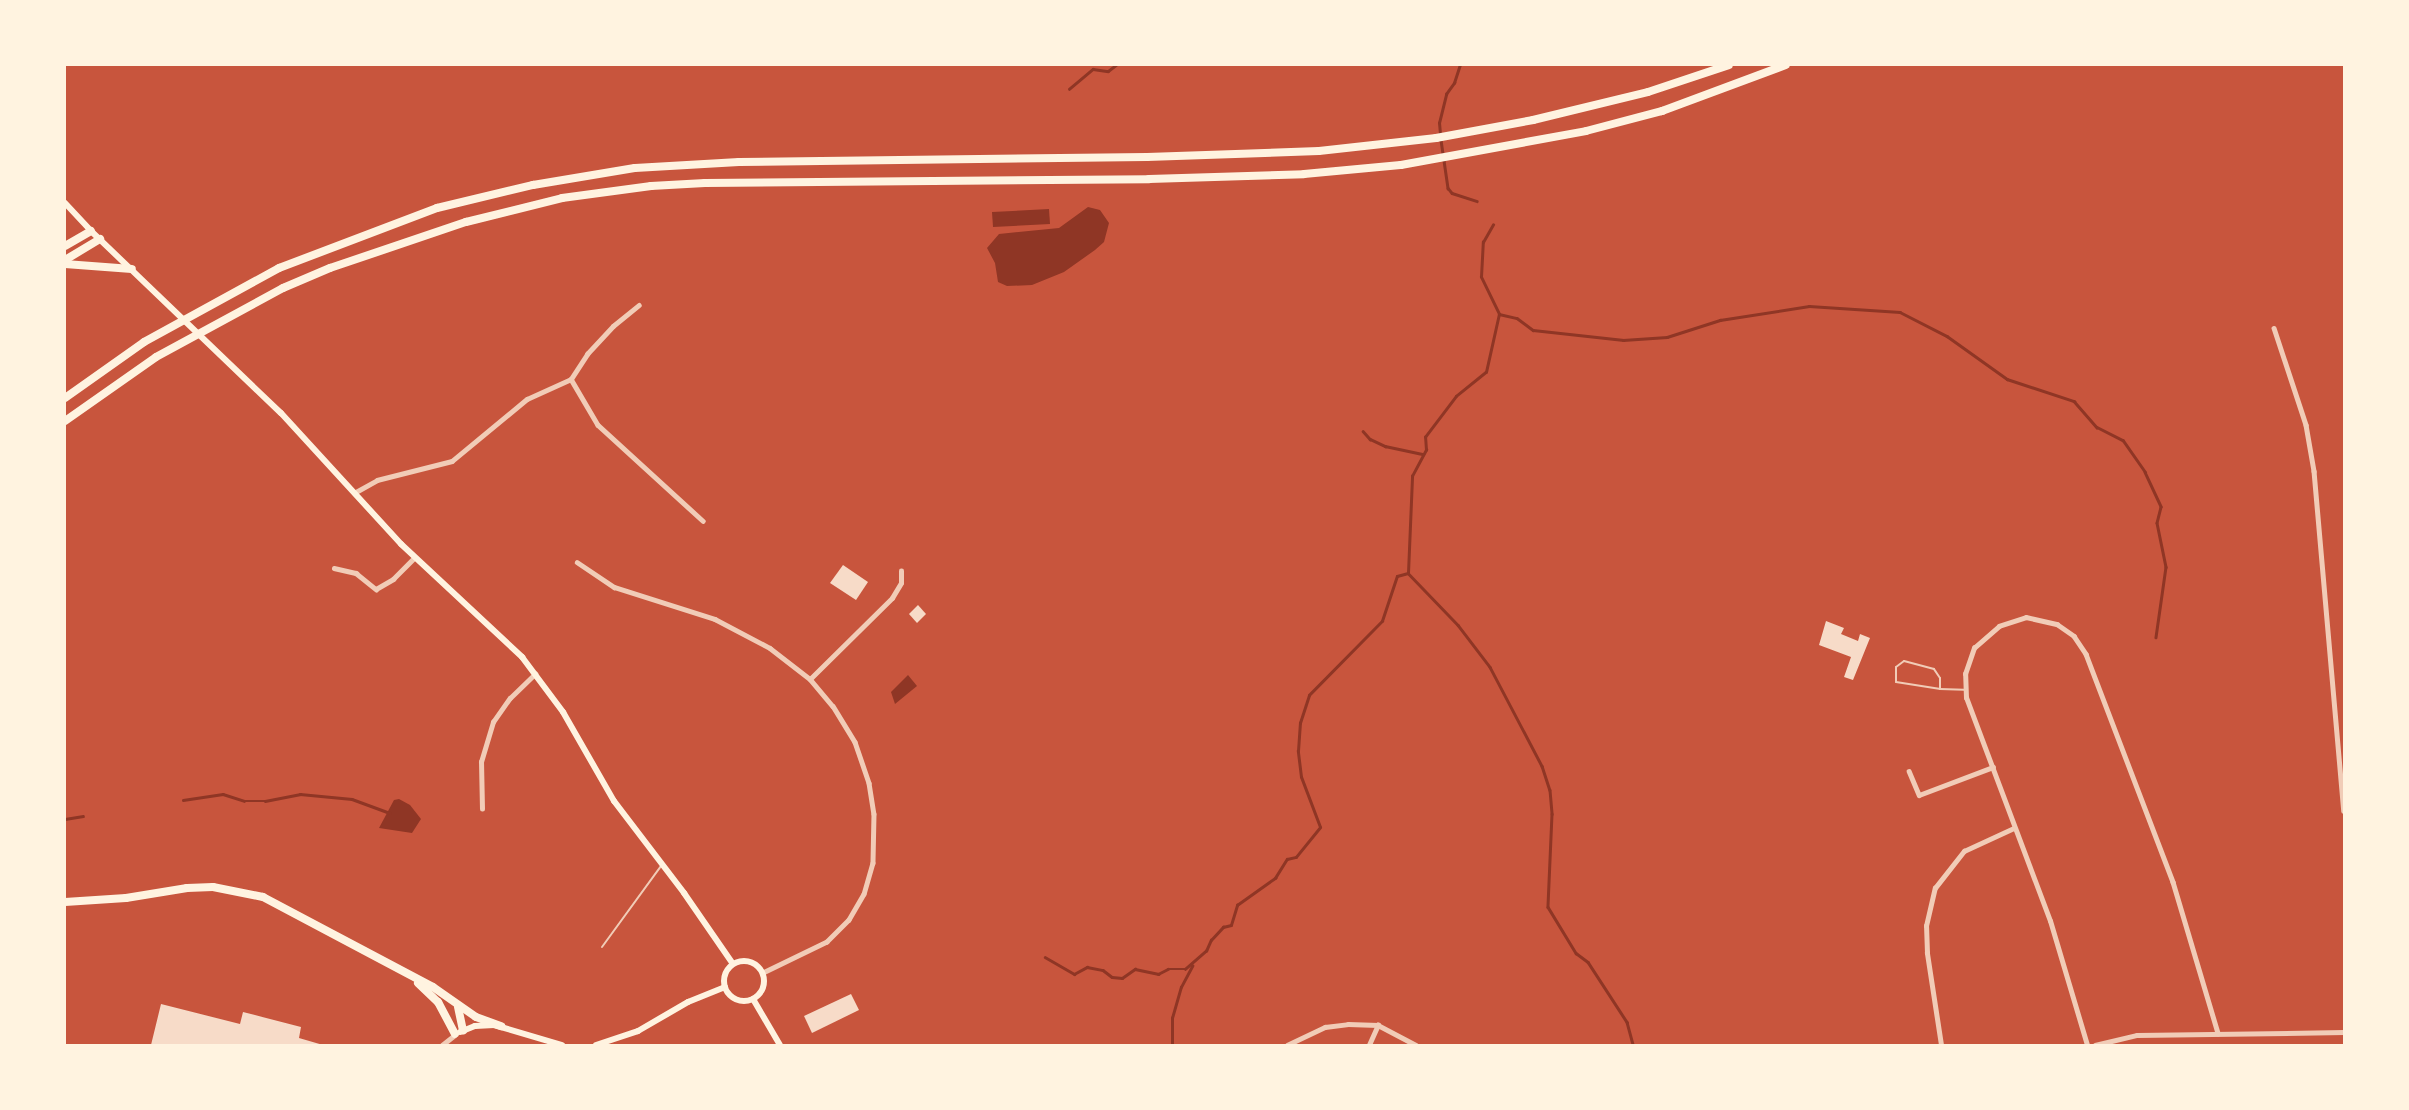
<!DOCTYPE html>
<style>
body{margin:0}
#map{position:relative;width:2409px;height:1110px;overflow:hidden;background:#c8553d;font-family:"Fira Sans Condensed",sans-serif}
div>[style]{position:absolute}
[style*='--x']{left:calc(var(--x)*1px);top:calc(var(--y)*1px);width:calc(var(--w)*1px);rotate:calc(var(--a)*1deg)}
.water>*{inset:0;background:#8f3625}
.stream>*{height:2.5px;margin:-1.25px;padding:0 1.25px;transform-origin:1.25px;border-radius:1.25px;background:#8f3625}
.building>*{inset:0;background:#f7dbc8}
.service>*{height:2px;margin:-1px;padding:0 1px;transform-origin:1px;border-radius:1px;background:#f1ccb7}
.minor>*{height:4.5px;margin:-2.25px;padding:0 2.25px;transform-origin:2.25px;border-radius:2.25px;background:#f1ccb7}
.secondary>*{height:6px;margin:-3px;padding:0 3px;transform-origin:3px;border-radius:3px;background:#fff3e0}
.primary>*{height:6px;margin:-3px;padding:0 3px;transform-origin:3px;border-radius:3px;background:#fff3e0}
.primary>.ring{margin:-3px;padding:0;box-sizing:content-box;background:none;border:6px solid #fff3e0;border-radius:50%}
.motorway>*{height:8px;margin:-4px;padding:0 4px;transform-origin:4px;border-radius:4px;background:#fff3e0}
span{translate:-50% -50%;white-space:nowrap;text-align:center;line-height:1.15;-webkit-text-stroke:5px #fff3e0;paint-order:stroke}
.frame{position:absolute;inset:0;border:66px solid #fff3e0;pointer-events:none}
</style>
<div id="map">
<div class="water">
<i style="clip-path:polygon(1088px 207px,1100px 210px,1109px 223px,1104px 242px,1095px 250px,1064px 272px,1032px 285px,1007px 286px,998px 282px,995px 263px,987px 248px,999px 234px,1059px 228px)"></i>
<i style="clip-path:polygon(1049px 209px,1050px 224px,993px 227px,992px 212px)"></i>
<i style="clip-path:polygon(908px 675px,917px 686px,895px 704px,891px 692px)"></i>
<i style="clip-path:polygon(399px 799px,410px 805px,421px 819px,412px 833px,379px 828px,394px 800px)"></i>
</div>
<div class="stream">
<i style="--x:1069;--y:89;--w:31;--a:-40"></i>
<i style="--x:1093;--y:69;--w:15;--a:8"></i>
<i style="--x:1108;--y:71;--w:10;--a:-37"></i>
<i style="--x:1440;--y:134;--w:11;--a:-95"></i>
<i style="--x:1439;--y:123;--w:30;--a:-76"></i>
<i style="--x:1446;--y:94;--w:14;--a:-54"></i>
<i style="--x:1454;--y:83;--w:19;--a:-72"></i>
<i style="--x:1441;--y:140;--w:49;--a:81.7"></i>
<i style="--x:1448;--y:188;--w:6;--a:51"></i>
<i style="--x:1452;--y:193;--w:26;--a:18"></i>
<i style="--x:1499;--y:314;--w:18;--a:13"></i>
<i style="--x:1517;--y:318;--w:20;--a:37"></i>
<i style="--x:1533;--y:330;--w:91;--a:6.3"></i>
<i style="--x:1623;--y:340;--w:44;--a:-3.9"></i>
<i style="--x:1667;--y:337;--w:56;--a:-17.8"></i>
<i style="--x:1720;--y:320;--w:90;--a:-8.9"></i>
<i style="--x:1809;--y:306;--w:91;--a:3.8"></i>
<i style="--x:1900;--y:312;--w:53;--a:27.1"></i>
<i style="--x:1947;--y:336;--w:74;--a:35.6"></i>
<i style="--x:2007;--y:379;--w:71;--a:18.2"></i>
<i style="--x:2074;--y:401;--w:35;--a:49"></i>
<i style="--x:2097;--y:427;--w:29;--a:27"></i>
<i style="--x:2123;--y:440;--w:39;--a:55"></i>
<i style="--x:2145;--y:472;--w:38;--a:65"></i>
<i style="--x:2161;--y:507;--w:16;--a:104"></i>
<i style="--x:2157;--y:523;--w:45;--a:78.4"></i>
<i style="--x:2166;--y:567;--w:71;--a:98.1"></i>
<i style="--x:1363;--y:431;--w:11;--a:49"></i>
<i style="--x:1370;--y:439;--w:17;--a:25"></i>
<i style="--x:1385;--y:446;--w:39;--a:12"></i>
<i style="--x:1408;--y:573;--w:97;--a:-87.6"></i>
<i style="--x:1412;--y:476;--w:30;--a:-62"></i>
<i style="--x:1426;--y:450;--w:13;--a:-94"></i>
<i style="--x:1425;--y:437;--w:51;--a:-52.9"></i>
<i style="--x:1456;--y:396;--w:38;--a:-39"></i>
<i style="--x:1486;--y:372;--w:59;--a:-77.4"></i>
<i style="--x:1499;--y:314;--w:41;--a:-115.9"></i>
<i style="--x:1481;--y:277;--w:35;--a:-87"></i>
<i style="--x:1483;--y:242;--w:20;--a:-60"></i>
<i style="--x:1409;--y:574;--w:71;--a:46.1"></i>
<i style="--x:1458;--y:625;--w:53;--a:52.7"></i>
<i style="--x:1490;--y:667;--w:112;--a:62.3"></i>
<i style="--x:1542;--y:766;--w:25;--a:72"></i>
<i style="--x:1550;--y:790;--w:24;--a:85"></i>
<i style="--x:1552;--y:814;--w:93;--a:92.5"></i>
<i style="--x:1548;--y:907;--w:54;--a:58.7"></i>
<i style="--x:1576;--y:953;--w:15;--a:37"></i>
<i style="--x:1588;--y:962;--w:72;--a:57"></i>
<i style="--x:1627;--y:1022;--w:24;--a:75"></i>
<i style="--x:183;--y:800;--w:40;--a:-8.5"></i>
<i style="--x:223;--y:794;--w:22;--a:18"></i>
<i style="--x:244;--y:801;--w:21;--a:0"></i>
<i style="--x:265;--y:801;--w:36;--a:-11"></i>
<i style="--x:300;--y:794;--w:52;--a:5.5"></i>
<i style="--x:352;--y:799;--w:40;--a:20.2"></i>
<i style="--x:65;--y:819;--w:18;--a:-9"></i>
<i style="--x:1045;--y:957;--w:34;--a:30"></i>
<i style="--x:1074;--y:974;--w:15;--a:-28"></i>
<i style="--x:1087;--y:967;--w:16;--a:11"></i>
<i style="--x:1103;--y:970;--w:11;--a:38"></i>
<i style="--x:1112;--y:977;--w:10;--a:6"></i>
<i style="--x:1122;--y:978;--w:16;--a:-35"></i>
<i style="--x:1135;--y:969;--w:24;--a:12"></i>
<i style="--x:1158;--y:974;--w:11;--a:-27"></i>
<i style="--x:1168;--y:969;--w:17;--a:0"></i>
<i style="--x:1185;--y:969;--w:28;--a:-41"></i>
<i style="--x:1206;--y:951;--w:12;--a:-66"></i>
<i style="--x:1211;--y:940;--w:18;--a:-47"></i>
<i style="--x:1223;--y:927;--w:8;--a:-14"></i>
<i style="--x:1231;--y:925;--w:21;--a:-73"></i>
<i style="--x:1237;--y:905;--w:47;--a:-35.4"></i>
<i style="--x:1275;--y:878;--w:22;--a:-58"></i>
<i style="--x:1287;--y:859;--w:9;--a:-13"></i>
<i style="--x:1296;--y:857;--w:38;--a:-51"></i>
<i style="--x:1320;--y:827;--w:53;--a:-110.8"></i>
<i style="--x:1301;--y:777;--w:26;--a:-97"></i>
<i style="--x:1298;--y:751;--w:28;--a:-86"></i>
<i style="--x:1300;--y:723;--w:29;--a:-72"></i>
<i style="--x:1309;--y:695;--w:104;--a:-45.4"></i>
<i style="--x:1382;--y:621;--w:47;--a:-71.6"></i>
<i style="--x:1397;--y:576;--w:11;--a:-15"></i>
<i style="--x:1172;--y:1045;--w:27;--a:-90"></i>
<i style="--x:1172;--y:1018;--w:32;--a:-74"></i>
<i style="--x:1181;--y:987;--w:24;--a:-62"></i>
</div>
<div class="building">
<i style="clip-path:polygon(843px 565px,868px 582px,856px 600px,830px 583px)"></i>
<i style="clip-path:polygon(918px 605px,926px 614px,917px 623px,909px 614px)"></i>
<i style="clip-path:polygon(1826px 621px,1844px 628px,1841px 634px,1858px 641px,1860px 634px,1870px 638px,1853px 680px,1844px 677px,1851px 657px,1819px 645px)"></i>
<i style="clip-path:polygon(851px 994px,859px 1010px,812px 1033px,804px 1016px)"></i>
<i style="clip-path:polygon(161px 1004px,240px 1024px,243px 1012px,301px 1027px,299px 1038px,323px 1045px,151px 1045px)"></i>
</div>
<div class="service">
<i style="--x:1940;--y:689;--w:11;--a:-90"></i>
<i style="--x:1940;--y:678;--w:11;--a:-124"></i>
<i style="--x:1934;--y:669;--w:31;--a:-165"></i>
<i style="--x:1904;--y:661;--w:10;--a:143"></i>
<i style="--x:1896;--y:667;--w:15;--a:90"></i>
<i style="--x:1896;--y:682;--w:45;--a:9"></i>
<i style="--x:1940;--y:689;--w:24;--a:2"></i>
<i style="--x:602;--y:947;--w:100;--a:-53.9"></i>
</div>
<div class="minor">
<i style="--x:2274;--y:328;--w:102;--a:71.7"></i>
<i style="--x:2306;--y:425;--w:47;--a:80.1"></i>
<i style="--x:2314;--y:471;--w:341;--a:85"></i>
<i style="--x:571;--y:379;--w:53;--a:59.6"></i>
<i style="--x:598;--y:425;--w:142;--a:42.4"></i>
<i style="--x:354;--y:493;--w:26;--a:-29"></i>
<i style="--x:377;--y:480;--w:77;--a:-14.2"></i>
<i style="--x:452;--y:461;--w:97;--a:-39.6"></i>
<i style="--x:527;--y:399;--w:48;--a:-24.4"></i>
<i style="--x:571;--y:379;--w:30;--a:-57"></i>
<i style="--x:587;--y:354;--w:38;--a:-47"></i>
<i style="--x:613;--y:326;--w:33;--a:-39"></i>
<i style="--x:577;--y:562;--w:45;--a:34"></i>
<i style="--x:614;--y:587;--w:106;--a:17.6"></i>
<i style="--x:715;--y:619;--w:62;--a:27.8"></i>
<i style="--x:770;--y:648;--w:51;--a:37.8"></i>
<i style="--x:810;--y:679;--w:35;--a:50"></i>
<i style="--x:833;--y:706;--w:42;--a:58.6"></i>
<i style="--x:855;--y:742;--w:43;--a:71.1"></i>
<i style="--x:869;--y:783;--w:31;--a:81"></i>
<i style="--x:874;--y:814;--w:49;--a:91.2"></i>
<i style="--x:873;--y:863;--w:32;--a:106"></i>
<i style="--x:864;--y:894;--w:30;--a:120"></i>
<i style="--x:849;--y:920;--w:31;--a:135"></i>
<i style="--x:827;--y:942;--w:71;--a:154.2"></i>
<i style="--x:334;--y:568;--w:23;--a:13"></i>
<i style="--x:356;--y:573;--w:26;--a:39"></i>
<i style="--x:376;--y:589;--w:20;--a:-30"></i>
<i style="--x:393;--y:579;--w:30;--a:-45"></i>
<i style="--x:810;--y:679;--w:115;--a:-44.6"></i>
<i style="--x:892;--y:598;--w:17;--a:-59"></i>
<i style="--x:901;--y:583;--w:12;--a:-90"></i>
<i style="--x:1909;--y:771;--w:26;--a:67"></i>
<i style="--x:1919;--y:795;--w:79;--a:-20.7"></i>
<i style="--x:482;--y:809;--w:47;--a:-91.2"></i>
<i style="--x:481;--y:762;--w:42;--a:-73.3"></i>
<i style="--x:493;--y:722;--w:29;--a:-55"></i>
<i style="--x:510;--y:698;--w:35;--a:-44"></i>
<i style="--x:442;--y:1045;--w:16;--a:-38"></i>
<i style="--x:1287;--y:1045;--w:42;--a:-25.3"></i>
<i style="--x:1325;--y:1027;--w:23;--a:-7"></i>
<i style="--x:1348;--y:1024;--w:30;--a:2"></i>
<i style="--x:1378;--y:1025;--w:43;--a:27.8"></i>
<i style="--x:1369;--y:1045;--w:22;--a:-66"></i>
<i style="--x:1941;--y:1045;--w:93;--a:-98.7"></i>
<i style="--x:1927;--y:953;--w:27;--a:-92"></i>
<i style="--x:1926;--y:926;--w:39;--a:-77"></i>
<i style="--x:1935;--y:888;--w:47;--a:-51.9"></i>
<i style="--x:1964;--y:851;--w:55;--a:-24.7"></i>
<i style="--x:2087;--y:1045;--w:129;--a:-106.6"></i>
<i style="--x:2050;--y:921;--w:238;--a:-110.6"></i>
<i style="--x:1966;--y:698;--w:24;--a:-92"></i>
<i style="--x:1965;--y:674;--w:28;--a:-71"></i>
<i style="--x:1974;--y:648;--w:33;--a:-41"></i>
<i style="--x:1999;--y:626;--w:28;--a:-18"></i>
<i style="--x:2026;--y:617;--w:32;--a:13"></i>
<i style="--x:2057;--y:624;--w:21;--a:35"></i>
<i style="--x:2074;--y:636;--w:22;--a:56"></i>
<i style="--x:2086;--y:654;--w:244;--a:69.1"></i>
<i style="--x:2173;--y:882;--w:158;--a:73.4"></i>
<i style="--x:2095;--y:1045;--w:43;--a:-13.4"></i>
<i style="--x:2137;--y:1035;--w:207;--a:-0.8"></i>
</div>
<div class="secondary">
<i style="--x:65;--y:203;--w:38;--a:47"></i>
</div>
<div class="primary">
<i style="--x:91;--y:231;--w:263;--a:43.8"></i>
<i style="--x:281;--y:413;--w:178;--a:47.5"></i>
<i style="--x:401;--y:544;--w:166;--a:43"></i>
<i style="--x:522;--y:657;--w:69;--a:53.3"></i>
<i style="--x:563;--y:712;--w:103;--a:60.2"></i>
<i style="--x:614;--y:801;--w:116;--a:52.7"></i>
<i style="--x:684;--y:893;--w:86;--a:55.4"></i>
<i class="ring" style="left:724px;top:961px;width:34px;height:34px"></i>
<i style="--x:753;--y:999;--w:53;--a:59.6"></i>
<i style="--x:460;--y:1032;--w:16;--a:-22"></i>
<i style="--x:475;--y:1026;--w:19;--a:-3"></i>
<i style="--x:494;--y:1025;--w:71;--a:16.4"></i>
<i style="--x:596;--y:1045;--w:44;--a:-18.4"></i>
<i style="--x:638;--y:1031;--w:58;--a:-30.1"></i>
<i style="--x:688;--y:1002;--w:40;--a:-22"></i>
</div>
<div class="motorway">
<i style="--x:65;--y:246;--w:30;--a:-30"></i>
<i style="--x:65;--y:260;--w:41;--a:-31"></i>
<i style="--x:65;--y:264;--w:67;--a:4.3"></i>
<i style="--x:65;--y:398;--w:97;--a:-35.3"></i>
<i style="--x:144;--y:342;--w:154;--a:-28.7"></i>
<i style="--x:279;--y:268;--w:169;--a:-20.8"></i>
<i style="--x:437;--y:208;--w:99;--a:-13.5"></i>
<i style="--x:533;--y:185;--w:103;--a:-9.5"></i>
<i style="--x:635;--y:168;--w:104;--a:-3.3"></i>
<i style="--x:739;--y:162;--w:408;--a:-0.7"></i>
<i style="--x:1147;--y:157;--w:172;--a:-2"></i>
<i style="--x:1319;--y:151;--w:118;--a:-6.3"></i>
<i style="--x:1436;--y:138;--w:99;--a:-10.5"></i>
<i style="--x:1533;--y:120;--w:118;--a:-13.7"></i>
<i style="--x:1648;--y:92;--w:85;--a:-18.4"></i>
<i style="--x:65;--y:421;--w:111;--a:-35.1"></i>
<i style="--x:156;--y:357;--w:145;--a:-28.5"></i>
<i style="--x:283;--y:288;--w:51;--a:-23.1"></i>
<i style="--x:330;--y:268;--w:144;--a:-18.7"></i>
<i style="--x:466;--y:222;--w:99;--a:-14"></i>
<i style="--x:562;--y:198;--w:90;--a:-7.7"></i>
<i style="--x:651;--y:186;--w:54;--a:-3.2"></i>
<i style="--x:705;--y:183;--w:444;--a:-0.5"></i>
<i style="--x:1149;--y:179;--w:155;--a:-1.8"></i>
<i style="--x:1304;--y:174;--w:97;--a:-5.3"></i>
<i style="--x:1401;--y:165;--w:188;--a:-10.4"></i>
<i style="--x:1586;--y:131;--w:79;--a:-14.7"></i>
<i style="--x:1662;--y:111;--w:132;--a:-20.4"></i>
<i style="--x:65;--y:902;--w:61;--a:-3.8"></i>
<i style="--x:126;--y:898;--w:62;--a:-9.3"></i>
<i style="--x:187;--y:888;--w:26;--a:-2"></i>
<i style="--x:213;--y:887;--w:51;--a:11.3"></i>
<i style="--x:263;--y:897;--w:192;--a:27.9"></i>
<i style="--x:433;--y:987;--w:52;--a:34.9"></i>
<i style="--x:476;--y:1017;--w:27;--a:20"></i>
<i style="--x:418;--y:983;--w:28;--a:44"></i>
<i style="--x:438;--y:1002;--w:36;--a:62"></i>
<i style="--x:458;--y:1007;--w:24;--a:78"></i>
</div>
<div class="frame"></div>
</div>
